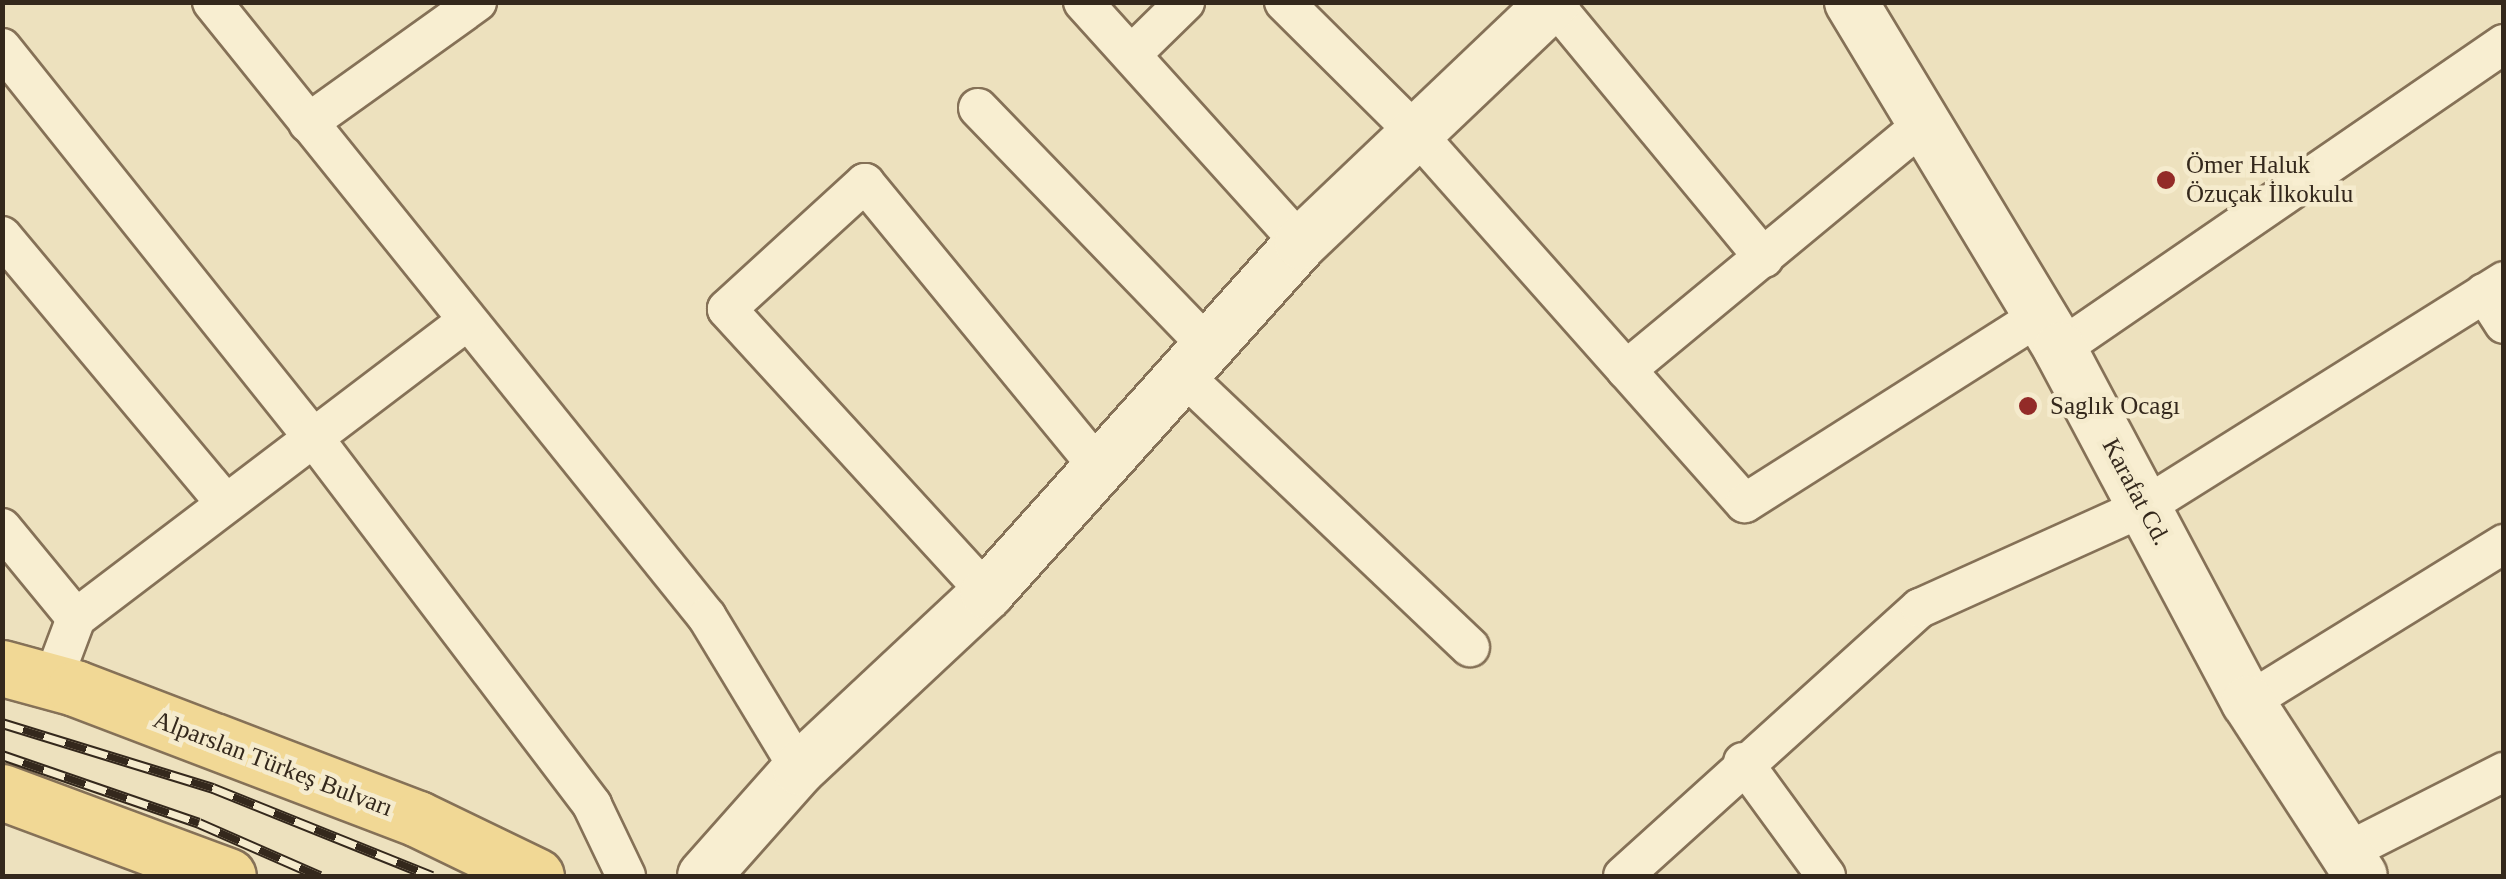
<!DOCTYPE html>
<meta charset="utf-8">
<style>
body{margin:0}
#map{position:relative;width:2506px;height:879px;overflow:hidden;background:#ede1be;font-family:Georgia,serif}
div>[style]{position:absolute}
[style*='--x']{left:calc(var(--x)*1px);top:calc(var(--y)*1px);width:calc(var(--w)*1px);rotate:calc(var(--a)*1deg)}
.roads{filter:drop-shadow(2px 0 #857157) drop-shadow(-2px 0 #857157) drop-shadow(0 2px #857157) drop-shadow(0 -2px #857157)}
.street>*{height:38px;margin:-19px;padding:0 19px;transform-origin:19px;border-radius:19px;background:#f8eed1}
.secondary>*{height:52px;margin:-26px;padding:0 26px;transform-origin:26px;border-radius:26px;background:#f8eed1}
.primary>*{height:55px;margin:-27.5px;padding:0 27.5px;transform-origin:27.5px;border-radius:27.5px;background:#f1d895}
.rail>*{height:11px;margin-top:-5.5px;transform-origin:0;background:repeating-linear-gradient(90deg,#f5ebcd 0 22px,#34281c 0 44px);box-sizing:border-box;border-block:2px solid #34281c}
.dots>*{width:28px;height:28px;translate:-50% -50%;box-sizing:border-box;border:5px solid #f5ebcd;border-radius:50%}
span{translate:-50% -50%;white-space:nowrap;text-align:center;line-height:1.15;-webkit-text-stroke:9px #f5ebcd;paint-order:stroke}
.poi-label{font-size:25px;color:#34281c}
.left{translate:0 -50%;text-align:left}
.street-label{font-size:25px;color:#34281c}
.frame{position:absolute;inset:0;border:5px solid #34281c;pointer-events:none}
</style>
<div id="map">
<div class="roads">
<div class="street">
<i style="--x:212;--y:2;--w:789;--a:51.17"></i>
<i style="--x:707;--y:617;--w:178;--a:58.8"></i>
<i style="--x:1083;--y:2;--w:325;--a:47.9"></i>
<i style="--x:1284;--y:2;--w:186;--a:44.8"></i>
<i style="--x:1416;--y:133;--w:495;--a:48.4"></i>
<i style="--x:1745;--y:503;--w:349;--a:-32.4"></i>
<i style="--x:1553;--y:3;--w:331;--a:50.4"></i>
<i style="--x:2;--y:48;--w:498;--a:51.4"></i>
<i style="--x:313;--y:437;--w:462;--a:52.8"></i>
<i style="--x:592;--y:805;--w:79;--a:64.4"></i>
<i style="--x:1133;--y:53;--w:73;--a:-44.4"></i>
<i style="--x:978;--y:108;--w:332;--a:46"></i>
<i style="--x:308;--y:123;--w:208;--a:-35.6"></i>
<i style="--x:2;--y:236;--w:349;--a:50.1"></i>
<i style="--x:2484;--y:293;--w:37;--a:57"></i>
<i style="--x:2060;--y:349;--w:539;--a:-34.49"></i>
<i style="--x:1626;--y:370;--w:388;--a:-39.6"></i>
<i style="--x:1182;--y:374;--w:397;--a:43.5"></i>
<i style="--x:2;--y:528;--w:117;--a:50.6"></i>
<i style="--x:76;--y:618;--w:490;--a:-37.2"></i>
<i style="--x:987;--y:593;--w:385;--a:-132.5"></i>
<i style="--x:727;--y:309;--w:187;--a:-42.4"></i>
<i style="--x:865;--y:183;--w:369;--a:50.6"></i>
<i style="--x:52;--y:682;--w:68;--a:-69.4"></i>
<i style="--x:2248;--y:702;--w:301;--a:-31.7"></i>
<i style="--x:1743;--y:762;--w:141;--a:53.9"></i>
<i style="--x:2348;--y:851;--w:175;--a:-26.9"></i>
<i style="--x:1623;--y:876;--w:400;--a:-42.1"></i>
<i style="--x:1920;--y:608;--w:246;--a:-24.3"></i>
<i style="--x:2144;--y:507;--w:425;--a:-32.1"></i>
</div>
<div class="secondary">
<i style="--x:1851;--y:2;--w:405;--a:58.9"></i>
<i style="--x:2060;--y:349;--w:400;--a:62"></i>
<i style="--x:2248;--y:702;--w:207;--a:57"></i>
<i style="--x:704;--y:876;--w:143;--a:-48.4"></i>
<i style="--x:799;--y:769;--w:258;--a:-43.1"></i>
<i style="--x:987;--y:593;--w:470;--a:-48.1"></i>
<i style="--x:1301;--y:243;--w:349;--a:-43.6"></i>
</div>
<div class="primary">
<i style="--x:2;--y:668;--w:76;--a:15.3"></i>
<i style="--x:75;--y:688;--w:367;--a:20.9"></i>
<i style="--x:418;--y:819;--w:131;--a:25.8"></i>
<i style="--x:2;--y:792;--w:241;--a:20.4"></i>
</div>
</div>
<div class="rail">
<i style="--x:2;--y:723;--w:221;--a:17.1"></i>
<i style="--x:213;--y:788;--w:236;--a:21.9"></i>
<i style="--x:2;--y:755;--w:208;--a:19"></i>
<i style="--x:199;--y:823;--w:132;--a:23.7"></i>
</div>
<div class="dots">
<i style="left:2166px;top:180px;background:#932b28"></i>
<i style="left:2028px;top:406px;background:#932b28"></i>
</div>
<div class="poi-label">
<span class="left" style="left:2186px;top:180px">Ömer Haluk<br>Özuçak İlkokulu</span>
<span class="left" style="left:2050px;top:406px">Saglık Ocagı</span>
</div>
<div class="street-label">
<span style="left:2136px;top:492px;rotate:62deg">Karafat Cd.</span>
<span style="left:273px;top:764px;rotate:21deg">Alparslan Türkeş Bulvarı</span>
</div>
<div class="frame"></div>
</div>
